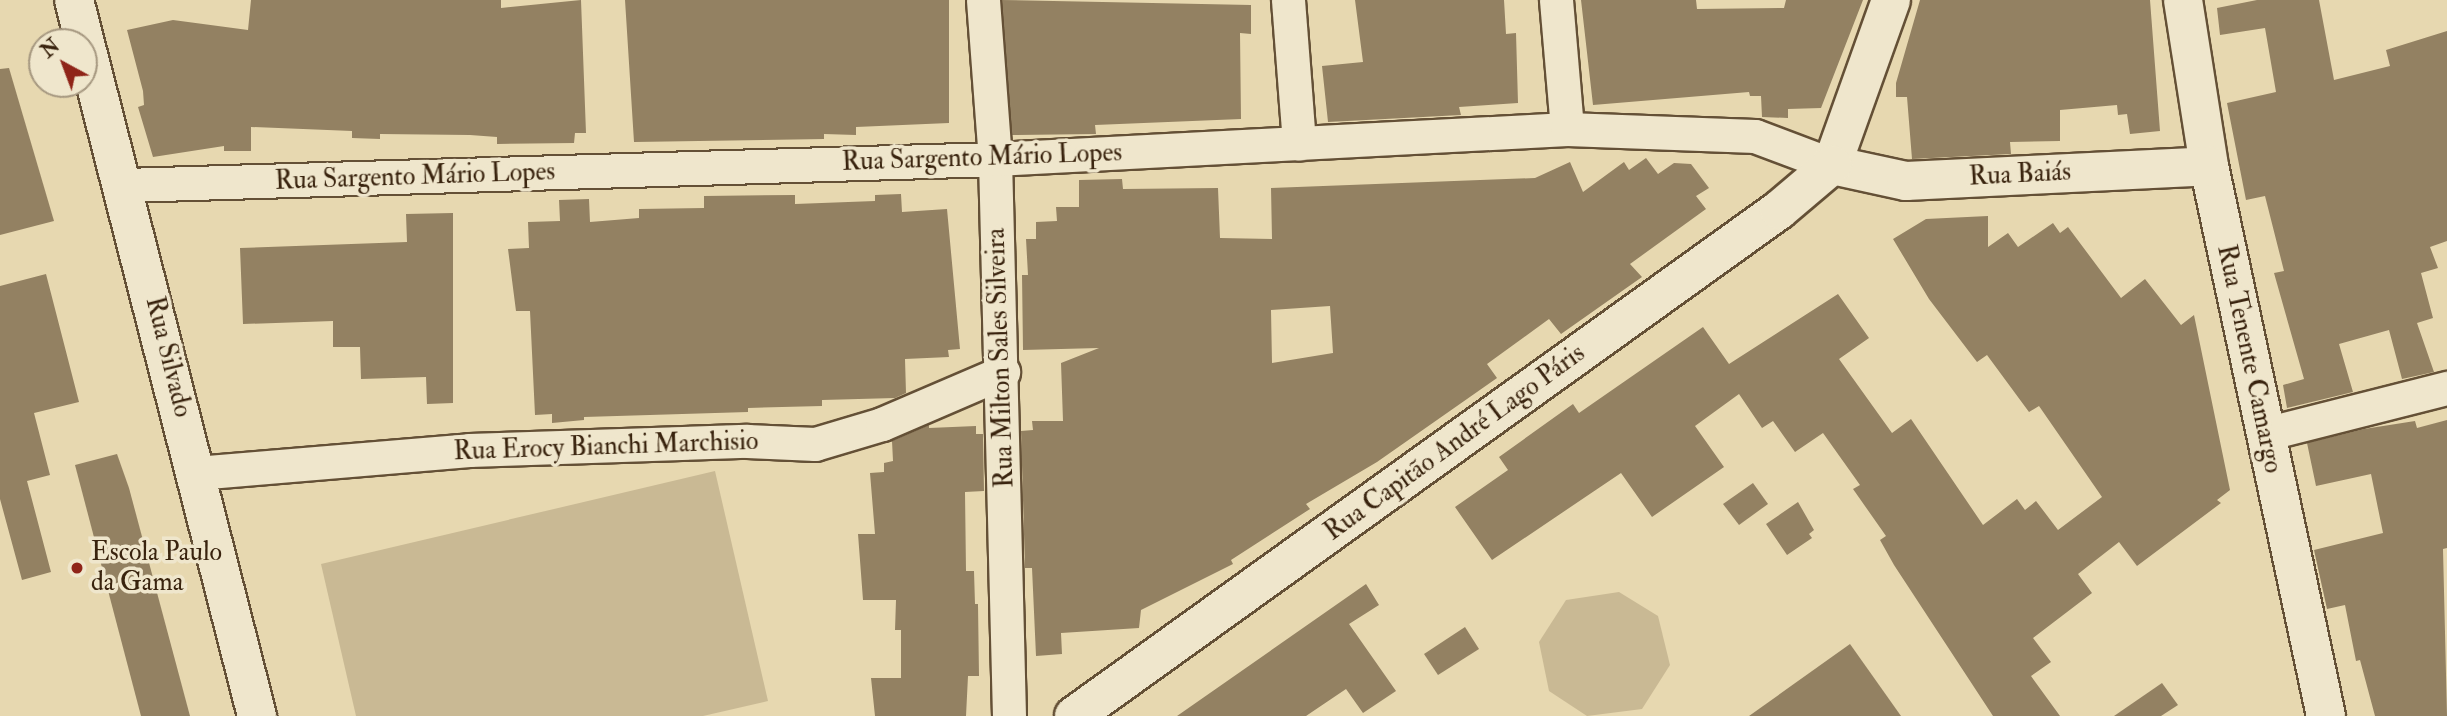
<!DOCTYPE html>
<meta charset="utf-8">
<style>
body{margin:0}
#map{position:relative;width:2447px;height:716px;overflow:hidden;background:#e7d8b0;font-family:"IM FELL Double Pica",serif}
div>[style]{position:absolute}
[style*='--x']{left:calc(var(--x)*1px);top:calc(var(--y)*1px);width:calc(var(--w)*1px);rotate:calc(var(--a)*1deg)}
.green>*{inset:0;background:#c9b994}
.building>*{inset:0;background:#938162}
.roads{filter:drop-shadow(2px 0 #645036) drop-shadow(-2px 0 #645036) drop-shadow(0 2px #645036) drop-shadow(0 -2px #645036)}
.minor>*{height:33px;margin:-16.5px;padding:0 16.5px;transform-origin:16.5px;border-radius:16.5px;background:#efe6cc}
.tertiary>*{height:38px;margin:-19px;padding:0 19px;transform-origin:19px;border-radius:19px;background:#efe6cc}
.dots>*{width:19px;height:19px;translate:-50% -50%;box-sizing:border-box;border:4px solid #efe6cc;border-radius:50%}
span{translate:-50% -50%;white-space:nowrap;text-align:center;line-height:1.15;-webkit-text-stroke:7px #efe6cc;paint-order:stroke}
.street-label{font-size:26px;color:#39230e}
.poi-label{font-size:26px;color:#39230e}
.left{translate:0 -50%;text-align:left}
.north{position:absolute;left:28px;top:28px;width:70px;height:70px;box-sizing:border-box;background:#efe6cc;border:2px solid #a69880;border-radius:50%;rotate:319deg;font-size:19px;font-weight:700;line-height:28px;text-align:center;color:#39230e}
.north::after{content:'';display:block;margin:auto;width:24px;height:32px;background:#8f2418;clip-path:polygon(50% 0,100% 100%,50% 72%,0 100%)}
</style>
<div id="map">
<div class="green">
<i style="clip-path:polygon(715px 471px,768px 701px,703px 716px,356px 716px,321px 564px)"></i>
<i style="clip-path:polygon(1619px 592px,1658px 616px,1670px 665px,1642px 709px,1587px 716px,1549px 691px,1539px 642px,1566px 600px)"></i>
</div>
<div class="building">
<i style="clip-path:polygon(251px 0,501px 0,501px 8px,581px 0,586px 133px,575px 133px,574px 143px,497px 144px,497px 137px,470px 135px,380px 134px,380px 139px,352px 138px,352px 131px,251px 127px,251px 151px,224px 151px,224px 146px,153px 157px,138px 107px,144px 105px,143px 91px,127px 30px,173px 20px,248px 30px)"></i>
<i style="clip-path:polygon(625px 0,949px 0,949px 123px,856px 127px,856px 135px,824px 134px,824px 139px,634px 142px)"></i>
<i style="clip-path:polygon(1002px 0,1251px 5px,1251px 34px,1240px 33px,1241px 119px,1095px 125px,1096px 134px,1012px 135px)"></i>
<i style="clip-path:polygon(1355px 0,1504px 0,1506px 34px,1516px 33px,1518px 103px,1459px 107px,1461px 115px,1328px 122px,1322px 66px,1363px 62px)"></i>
<i style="clip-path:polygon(1581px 0,1696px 0,1697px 9px,1784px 8px,1786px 0,1863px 0,1821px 108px,1788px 109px,1788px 118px,1762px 117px,1761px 96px,1750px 96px,1749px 92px,1593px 105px)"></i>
<i style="clip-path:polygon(1920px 0,2150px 0,2160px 131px,2130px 134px,2127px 114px,2118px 115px,2117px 105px,2060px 110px,2060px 141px,2010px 142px,2011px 154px,1912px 159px,1907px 97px,1896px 97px,1896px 83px)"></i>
<i style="clip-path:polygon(2257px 0,2319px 0,2334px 80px,2390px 66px,2386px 50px,2447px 31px,2447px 241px,2430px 247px,2438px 268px,2421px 273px,2433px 318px,2417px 323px,2434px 372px,2402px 379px,2389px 330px,2339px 344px,2353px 392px,2287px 408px,2283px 385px,2304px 379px,2274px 273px,2284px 271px,2265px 196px,2246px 200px,2227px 103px,2276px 92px,2265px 28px,2220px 35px,2217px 8px)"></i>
<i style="clip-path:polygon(9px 68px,54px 221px,0 235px,0 69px)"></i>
<i style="clip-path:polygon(evenodd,1646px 158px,1658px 174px,1674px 163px,1691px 164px,1709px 188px,1696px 196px,1706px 209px,1630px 264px,1642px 277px,1561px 334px,1549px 319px,1487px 364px,1497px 378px,1377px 462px,1306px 504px,1310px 509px,1231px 560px,1233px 564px,1141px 610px,1139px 628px,1061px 633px,1062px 654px,1036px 656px,1032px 568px,1025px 568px,1021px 431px,1033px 430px,1032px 421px,1063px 421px,1061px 363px,1099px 348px,1023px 350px,1022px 275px,1028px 275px,1026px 239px,1036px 239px,1036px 222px,1057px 221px,1056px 207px,1079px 207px,1079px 180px,1122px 179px,1123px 189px,1218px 188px,1220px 238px,1272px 239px,1271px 188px,1535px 178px,1570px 162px,1583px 192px,1624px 162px,1629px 170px,1646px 158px,1330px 306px,1333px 353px,1272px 363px,1271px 310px,1330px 306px)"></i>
<i style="clip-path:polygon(901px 194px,902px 212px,947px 209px,960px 349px,948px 350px,949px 357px,905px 359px,906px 393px,895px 398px,822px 400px,822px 406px,748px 408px,748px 412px,584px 417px,584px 420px,552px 423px,552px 414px,535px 415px,530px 311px,516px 311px,508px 249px,529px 248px,528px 222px,560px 221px,559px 200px,589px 199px,590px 222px,639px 218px,639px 209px,704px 208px,704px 196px,795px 195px,795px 204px,875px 201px,875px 195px)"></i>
<i style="clip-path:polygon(453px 213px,453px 403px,427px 404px,426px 377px,361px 379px,360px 347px,333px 347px,333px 321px,243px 324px,240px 248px,407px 242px,406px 214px)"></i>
<i style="clip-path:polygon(1988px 216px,1988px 247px,2008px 233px,2018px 247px,2053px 223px,2060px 233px,2068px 227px,2121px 298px,2145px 279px,2181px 325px,2194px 315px,2230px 490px,2217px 500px,2221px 503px,2137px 566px,2119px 542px,2078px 574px,2092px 593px,2033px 638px,2051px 662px,2031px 676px,2060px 716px,1993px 716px,1894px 565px,1880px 540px,1886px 536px,1853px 489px,1860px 485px,1823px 433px,1795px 452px,1773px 421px,1762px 428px,1739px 394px,1695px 426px,1724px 467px,1652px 517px,1621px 473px,1492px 560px,1455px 507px,1508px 470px,1499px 457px,1573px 404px,1579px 413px,1703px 327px,1729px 364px,1838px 294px,1869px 338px,1839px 359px,1892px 433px,1911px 419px,1983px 525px,2017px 499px,2025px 510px,2036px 501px,2058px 530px,2102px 497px,2039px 406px,2029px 412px,1987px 355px,1977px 362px,1929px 299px,1893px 239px,1926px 219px)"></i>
<i style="clip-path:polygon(46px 274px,79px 402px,34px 413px,50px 475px,27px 481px,51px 572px,22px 580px,0 499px,0 286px)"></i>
<i style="clip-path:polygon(2447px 420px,2447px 548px,2443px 549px,2447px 716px,2375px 716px,2360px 660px,2356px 661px,2345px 605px,2327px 609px,2314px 550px,2383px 533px,2371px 474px,2316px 486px,2307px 443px,2364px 429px,2415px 421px,2417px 428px)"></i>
<i style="clip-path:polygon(929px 425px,929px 428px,976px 426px,976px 434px,983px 434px,984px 491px,965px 492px,966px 571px,974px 571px,975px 604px,978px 604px,979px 676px,968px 676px,966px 716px,875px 716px,871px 678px,901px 678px,901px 630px,895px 630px,896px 600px,863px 600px,858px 534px,875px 534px,870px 473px,884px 472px,884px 463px,893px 461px,892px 441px)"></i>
<i style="clip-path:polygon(117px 454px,129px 488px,190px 716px,141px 716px,75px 465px)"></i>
<i style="clip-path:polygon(1753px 483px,1768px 504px,1739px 525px,1723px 504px)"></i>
<i style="clip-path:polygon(1798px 502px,1814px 530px,1809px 534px,1812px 538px,1787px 555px,1766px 524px)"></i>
<i style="clip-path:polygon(1366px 584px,1379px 605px,1349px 624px,1396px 691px,1363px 713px,1346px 689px,1306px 716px,1177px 716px)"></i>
<i style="clip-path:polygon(1465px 627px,1479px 649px,1438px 675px,1424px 654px)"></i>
<i style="clip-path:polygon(1850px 644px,1901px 716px,1749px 716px)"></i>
<i style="clip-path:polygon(2162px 683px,2178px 705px,2161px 716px,2114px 716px)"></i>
</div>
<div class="roads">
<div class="minor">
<i style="--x:983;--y:0;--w:159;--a:85.7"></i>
<i style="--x:995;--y:159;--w:557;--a:88.56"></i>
<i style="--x:1288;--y:0;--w:144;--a:85.6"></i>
<i style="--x:1556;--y:0;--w:129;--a:85.1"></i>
<i style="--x:125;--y:185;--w:870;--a:-1.71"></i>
<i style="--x:995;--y:159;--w:573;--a:-3"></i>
<i style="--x:1567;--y:129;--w:188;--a:2.1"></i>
<i style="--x:1755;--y:136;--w:82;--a:20.6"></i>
<i style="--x:2265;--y:434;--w:188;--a:-14.2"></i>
<i style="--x:196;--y:473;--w:274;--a:-4.8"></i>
<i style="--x:469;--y:450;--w:278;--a:-1.9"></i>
<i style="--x:747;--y:441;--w:68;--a:2.5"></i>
<i style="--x:815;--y:444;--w:70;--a:-16.6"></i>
<i style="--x:882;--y:424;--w:132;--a:-23.3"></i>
</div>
<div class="tertiary">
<i style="--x:74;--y:0;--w:739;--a:75.66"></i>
<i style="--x:2183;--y:0;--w:168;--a:81.1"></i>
<i style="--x:2209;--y:166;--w:562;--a:77.99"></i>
<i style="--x:1832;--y:165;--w:76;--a:12.2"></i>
<i style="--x:1906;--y:181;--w:303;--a:-2.8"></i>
<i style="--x:1832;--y:165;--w:175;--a:-70.3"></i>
<i style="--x:1074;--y:716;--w:868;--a:-35.67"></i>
<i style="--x:1779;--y:210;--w:70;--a:-40.3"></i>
</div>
</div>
<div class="dots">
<i style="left:77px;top:568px;background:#8f2418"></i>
</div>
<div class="street-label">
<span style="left:982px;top:158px;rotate:-2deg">Rua Sargento Mário Lopes</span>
<span style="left:2020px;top:175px;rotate:-3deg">Rua Baiás</span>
<span style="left:415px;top:177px;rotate:-2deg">Rua Sargento Mário Lopes</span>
<span style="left:168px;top:357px;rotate:76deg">Rua Silvado</span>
<span style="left:1001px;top:358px;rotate:-92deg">Rua Milton Sales Silveira</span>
<span style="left:2249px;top:359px;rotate:78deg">Rua Tenente Camargo</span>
<span style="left:1455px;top:443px;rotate:-36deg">Rua Capitão André Lago Páris</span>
<span style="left:606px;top:447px;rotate:-2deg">Rua Erocy Bianchi Marchisio</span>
</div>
<div class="poi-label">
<span class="left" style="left:91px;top:568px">Escola Paulo<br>da Gama</span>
</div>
<div class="north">N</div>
</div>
